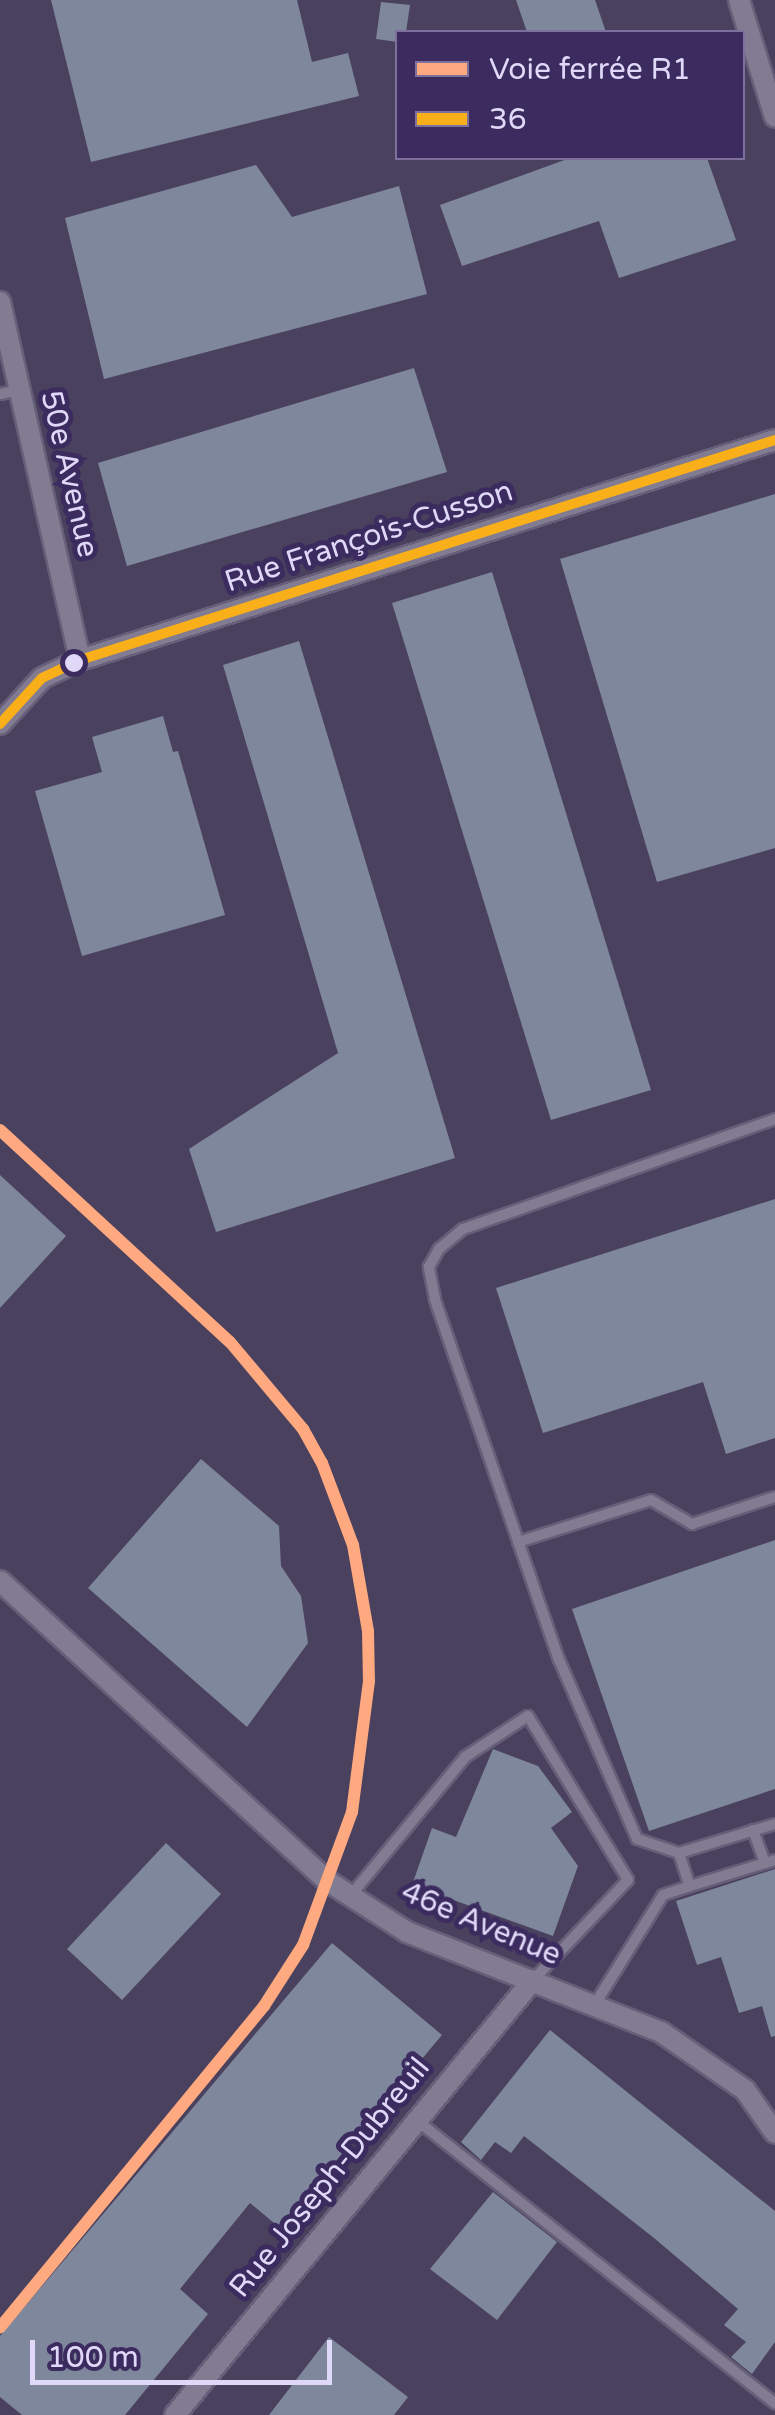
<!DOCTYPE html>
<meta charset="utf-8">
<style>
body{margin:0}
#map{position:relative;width:775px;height:2415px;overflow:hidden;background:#4a415e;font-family:"Varela Round",sans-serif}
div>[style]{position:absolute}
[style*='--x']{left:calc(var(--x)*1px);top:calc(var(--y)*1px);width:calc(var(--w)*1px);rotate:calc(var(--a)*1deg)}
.building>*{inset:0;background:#7f879c}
.roads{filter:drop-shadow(2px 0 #675f79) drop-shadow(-2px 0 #675f79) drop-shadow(0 2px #675f79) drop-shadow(0 -2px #675f79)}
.lane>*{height:10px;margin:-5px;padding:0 5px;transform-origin:5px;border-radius:5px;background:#817c91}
.street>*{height:20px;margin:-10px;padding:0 10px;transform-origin:10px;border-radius:10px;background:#817c91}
.bus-1>*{height:10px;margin:-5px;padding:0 5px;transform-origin:5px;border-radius:5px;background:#f9af1a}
.rail-1>*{height:12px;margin:-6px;padding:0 6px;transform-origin:6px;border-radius:6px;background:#ffa980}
.dots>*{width:28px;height:28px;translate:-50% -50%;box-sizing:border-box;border:5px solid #3c2b5e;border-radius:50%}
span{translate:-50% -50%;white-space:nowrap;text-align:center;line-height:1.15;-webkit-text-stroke:10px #3c2b5e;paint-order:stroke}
.street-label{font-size:30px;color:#dfd8f8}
.legend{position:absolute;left:395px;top:30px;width:350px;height:130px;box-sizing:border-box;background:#3c2b5e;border:2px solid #7d709c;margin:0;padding:12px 18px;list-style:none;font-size:30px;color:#dfd8f8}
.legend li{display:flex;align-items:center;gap:20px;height:50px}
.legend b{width:50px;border:2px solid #7d709c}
.scale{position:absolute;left:30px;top:2340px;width:302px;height:45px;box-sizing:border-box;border:5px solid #dfd8f8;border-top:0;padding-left:12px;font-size:30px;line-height:35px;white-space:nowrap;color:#dfd8f8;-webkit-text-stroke:8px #3c2b5e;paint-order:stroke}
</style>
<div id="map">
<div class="building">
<i style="clip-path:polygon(51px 0,297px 0,312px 62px,348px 53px,359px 96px,91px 162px)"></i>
<i style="clip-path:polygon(516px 0,595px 0,606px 32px,527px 32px)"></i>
<i style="clip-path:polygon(381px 2px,410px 5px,406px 32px,398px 32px,398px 42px,376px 39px)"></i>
<i style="clip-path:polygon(570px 158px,707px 158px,736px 240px,619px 278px,599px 221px,462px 266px,440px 205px)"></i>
<i style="clip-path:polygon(256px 165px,292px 217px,399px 186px,427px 294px,104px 379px,65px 218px)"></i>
<i style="clip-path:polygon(414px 368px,447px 472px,127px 566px,98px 463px)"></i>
<i style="clip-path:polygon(775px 494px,775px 848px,657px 882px,560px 559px)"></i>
<i style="clip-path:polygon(492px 572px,651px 1090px,551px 1120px,392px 603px)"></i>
<i style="clip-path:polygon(299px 641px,455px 1158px,216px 1232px,189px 1149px,338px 1053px,223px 665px)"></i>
<i style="clip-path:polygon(163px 716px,173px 752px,178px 751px,225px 915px,82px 956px,35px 791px,102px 772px,92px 737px)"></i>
<i style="clip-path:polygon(0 1175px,66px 1236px,0 1308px)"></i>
<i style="clip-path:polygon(775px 1199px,775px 1438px,726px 1454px,703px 1382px,543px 1433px,496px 1288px)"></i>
<i style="clip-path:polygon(201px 1459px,279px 1526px,281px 1566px,301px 1596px,308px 1643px,247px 1727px,88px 1588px)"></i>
<i style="clip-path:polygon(775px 1540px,775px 1789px,649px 1831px,572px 1609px)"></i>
<i style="clip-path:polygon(493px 1749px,538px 1766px,572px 1812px,551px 1828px,578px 1866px,553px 1936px,412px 1885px,432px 1828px,456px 1837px)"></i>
<i style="clip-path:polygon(166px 1843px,221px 1894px,122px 2000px,67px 1949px)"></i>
<i style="clip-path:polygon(775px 1869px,775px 2036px,771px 2037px,762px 2006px,739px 2013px,721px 1957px,697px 1965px,676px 1901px)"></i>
<i style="clip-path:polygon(332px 1943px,442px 2035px,280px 2228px,250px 2203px,180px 2289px,208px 2314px,125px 2415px,22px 2415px,0 2397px,0 2336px)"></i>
<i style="clip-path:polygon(550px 2030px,775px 2211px,775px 2342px,752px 2374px,731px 2357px,746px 2342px,724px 2325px,738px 2309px,654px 2238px,524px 2136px,511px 2153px,495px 2142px,481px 2160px,461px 2142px)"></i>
<i style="clip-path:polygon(493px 2192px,557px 2242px,497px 2320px,430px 2269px)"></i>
<i style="clip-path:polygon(329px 2337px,408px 2397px,394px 2415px,269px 2415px)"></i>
</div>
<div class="roads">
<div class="lane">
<i style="--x:0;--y:394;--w:20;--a:-11"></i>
<i style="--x:518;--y:1542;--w:139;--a:-17.5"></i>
<i style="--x:651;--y:1500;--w:48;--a:30.3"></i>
<i style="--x:692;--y:1524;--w:87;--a:-18"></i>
<i style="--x:775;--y:1824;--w:100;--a:163.2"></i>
<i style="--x:679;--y:1853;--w:35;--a:72"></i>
<i style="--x:690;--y:1886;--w:89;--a:-17"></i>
<i style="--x:753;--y:1830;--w:35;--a:70"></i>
<i style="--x:679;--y:1853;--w:44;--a:-161.6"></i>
<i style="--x:637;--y:1839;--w:195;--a:-113.5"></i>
<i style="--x:559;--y:1660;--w:382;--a:-109"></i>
<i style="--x:435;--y:1299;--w:33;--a:-101"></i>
<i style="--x:429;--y:1267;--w:21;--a:-61"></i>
<i style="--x:439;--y:1249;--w:31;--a:-40"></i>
<i style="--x:463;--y:1229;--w:331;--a:-19.4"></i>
<i style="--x:351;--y:1895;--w:179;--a:-50.4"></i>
<i style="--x:465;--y:1757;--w:75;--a:-33.1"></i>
<i style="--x:528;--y:1716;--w:192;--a:58.6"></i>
<i style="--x:628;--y:1880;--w:138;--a:133.5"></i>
<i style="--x:595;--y:2004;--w:128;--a:-58"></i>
<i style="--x:663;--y:1895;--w:28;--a:-18"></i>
<i style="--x:415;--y:2119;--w:459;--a:38.3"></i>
</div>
<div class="street">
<i style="--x:739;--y:0;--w:122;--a:72.9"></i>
<i style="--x:0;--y:302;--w:367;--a:77.4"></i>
<i style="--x:0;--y:724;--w:62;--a:-47.6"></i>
<i style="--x:42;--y:678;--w:42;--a:-25.3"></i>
<i style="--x:80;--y:660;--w:729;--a:-17.57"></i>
<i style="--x:0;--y:1581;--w:446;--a:42.5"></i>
<i style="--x:329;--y:1882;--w:93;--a:32.7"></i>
<i style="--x:407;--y:1932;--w:273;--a:21.5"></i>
<i style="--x:661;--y:2032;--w:102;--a:34.6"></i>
<i style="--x:745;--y:2090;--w:52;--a:55.1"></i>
<i style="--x:175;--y:2415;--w:563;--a:-50.55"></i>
</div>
</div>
<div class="bus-1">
<i style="--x:0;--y:724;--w:62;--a:-47.6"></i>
<i style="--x:42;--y:678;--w:42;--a:-25.3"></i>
<i style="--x:80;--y:660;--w:729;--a:-17.57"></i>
</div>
<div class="rail-1">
<i style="--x:0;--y:1130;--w:313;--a:42.7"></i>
<i style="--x:230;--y:1342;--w:114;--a:50"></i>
<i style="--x:303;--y:1429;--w:39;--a:61"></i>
<i style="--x:322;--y:1463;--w:88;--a:69.3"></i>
<i style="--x:353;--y:1545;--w:87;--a:80.1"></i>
<i style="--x:368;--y:1631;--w:50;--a:88.9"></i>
<i style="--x:369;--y:1681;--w:132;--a:97.4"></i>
<i style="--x:352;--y:1812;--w:142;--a:110.2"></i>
<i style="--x:303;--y:1945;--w:72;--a:122.6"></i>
<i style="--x:264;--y:2006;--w:416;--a:129.4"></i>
</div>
<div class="dots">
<i style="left:74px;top:663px;background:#dfd8f8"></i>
</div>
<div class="street-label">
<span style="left:69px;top:474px;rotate:77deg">50e Avenue</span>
<span style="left:369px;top:537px;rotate:-18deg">Rue François-Cusson</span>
<span style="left:481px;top:1924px;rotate:23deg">46e Avenue</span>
<span style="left:330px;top:2178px;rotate:-51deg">Rue Joseph-Dubreuil</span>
</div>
<ul class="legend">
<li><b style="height:12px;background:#ffa980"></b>Voie ferrée R1</li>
<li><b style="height:12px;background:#f9af1a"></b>36</li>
</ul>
<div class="scale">100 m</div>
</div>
